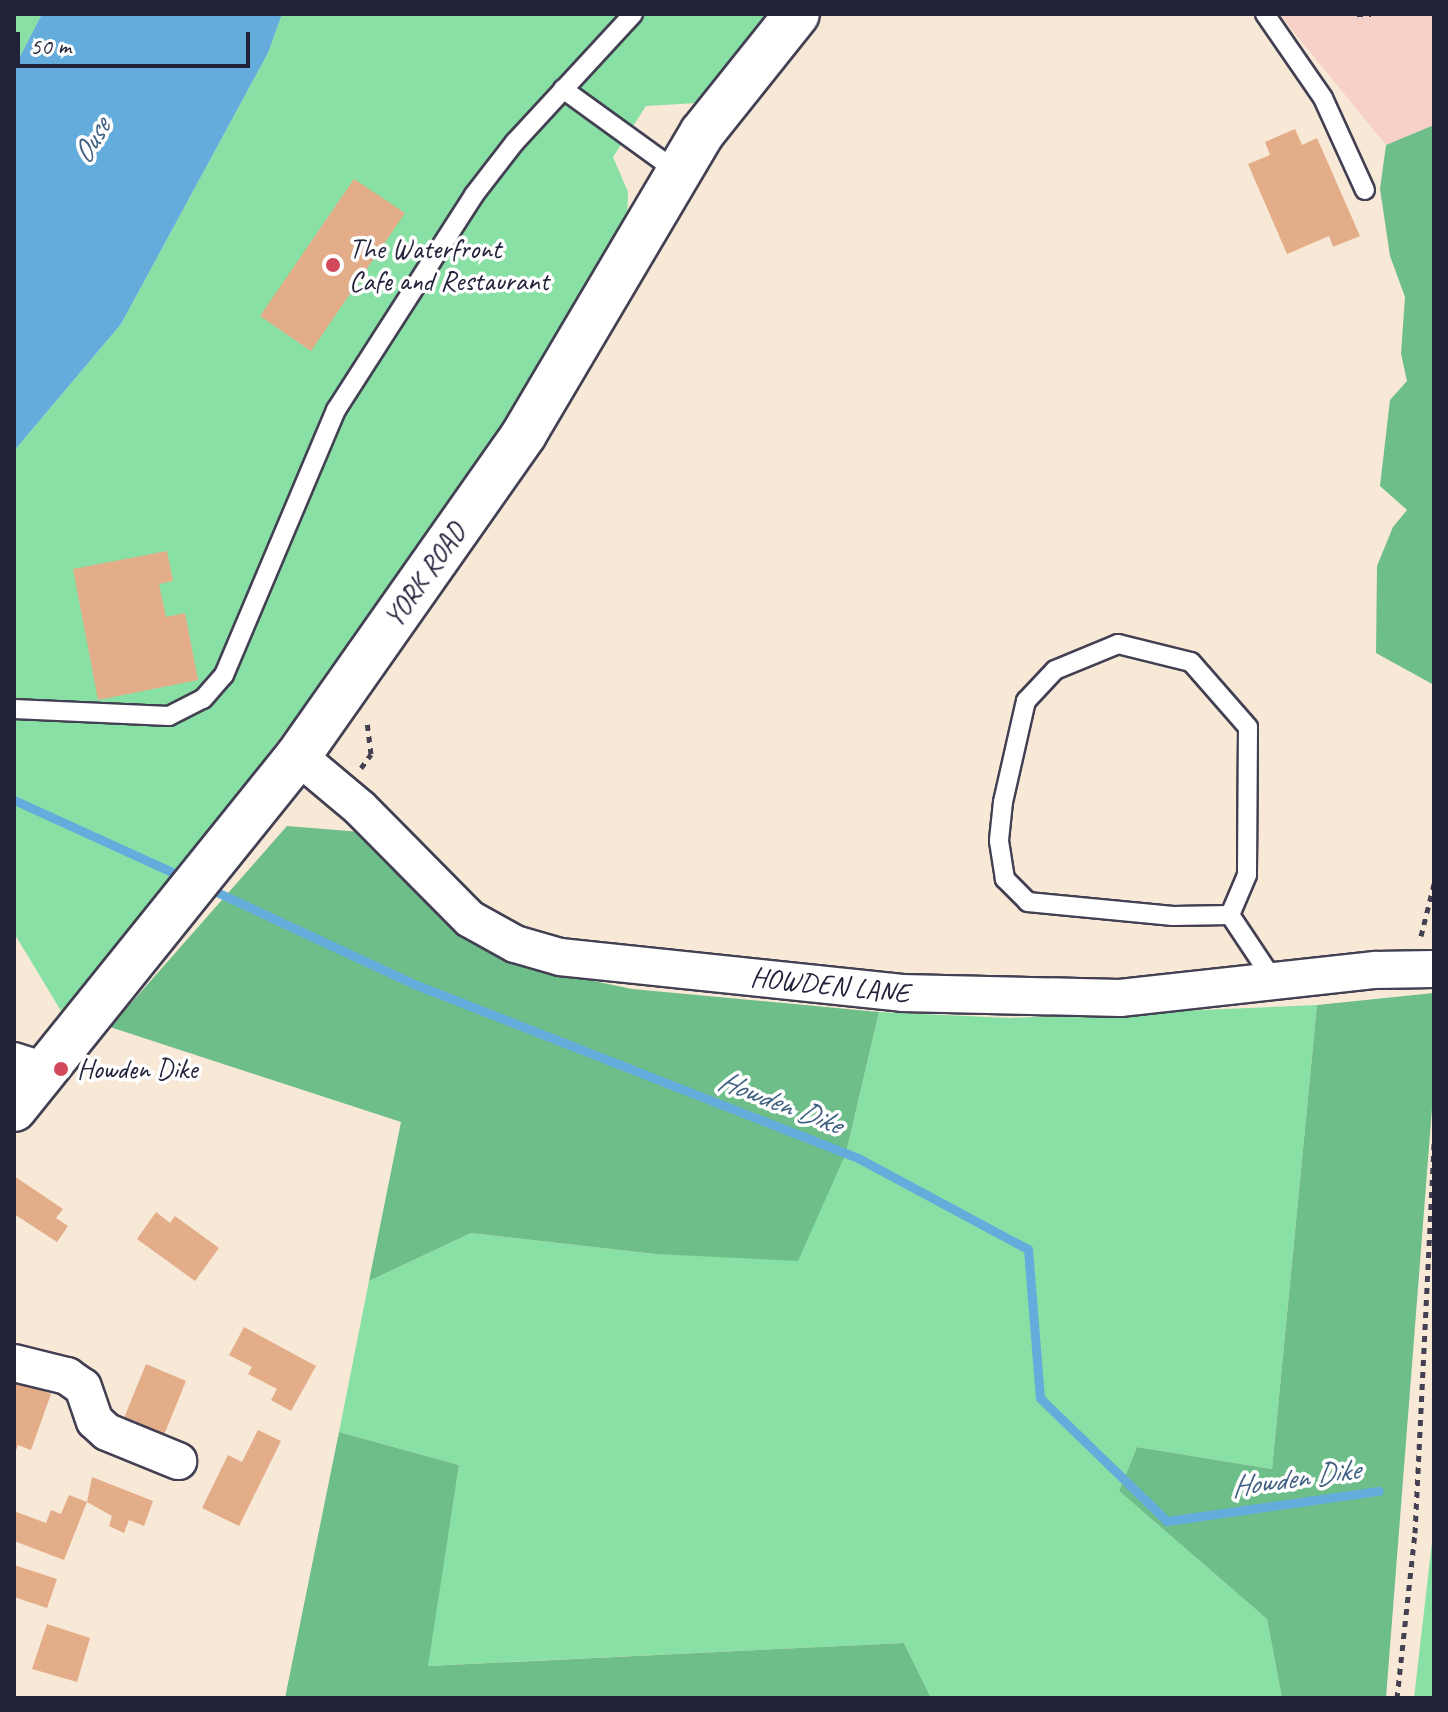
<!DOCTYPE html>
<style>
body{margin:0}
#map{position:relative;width:1448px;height:1712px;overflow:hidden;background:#f8e8d6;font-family:Caveat,sans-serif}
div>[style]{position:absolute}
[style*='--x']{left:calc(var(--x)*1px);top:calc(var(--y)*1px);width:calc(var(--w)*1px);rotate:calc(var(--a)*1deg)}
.built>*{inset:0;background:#f7d1c7}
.green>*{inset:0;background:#89e0a4}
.forest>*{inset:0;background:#6ebe8a}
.water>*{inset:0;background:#64acdb}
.stream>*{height:9px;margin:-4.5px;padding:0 4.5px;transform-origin:4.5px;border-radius:4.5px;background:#64acdb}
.building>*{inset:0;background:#e4ad89}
.path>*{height:5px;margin-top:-2.5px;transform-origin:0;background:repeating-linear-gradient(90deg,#424052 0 6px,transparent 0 12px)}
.roads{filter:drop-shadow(2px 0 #424052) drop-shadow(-2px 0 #424052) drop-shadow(0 2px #424052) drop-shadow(0 -2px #424052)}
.service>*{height:18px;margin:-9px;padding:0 9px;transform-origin:9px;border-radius:9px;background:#fff}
.minor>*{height:36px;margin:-18px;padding:0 18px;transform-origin:18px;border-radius:18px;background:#fff}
.secondary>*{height:44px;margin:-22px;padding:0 22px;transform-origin:22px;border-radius:22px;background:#fff}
.dots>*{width:22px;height:22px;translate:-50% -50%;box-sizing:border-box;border:4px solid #fff;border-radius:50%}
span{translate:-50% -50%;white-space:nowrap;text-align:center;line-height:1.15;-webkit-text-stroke:7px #fff;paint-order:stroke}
.poi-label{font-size:28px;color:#22223b}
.left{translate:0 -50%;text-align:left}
.street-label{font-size:28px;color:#22223b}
.water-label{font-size:30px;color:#406083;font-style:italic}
.frame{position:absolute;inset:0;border:16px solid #22223b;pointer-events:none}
.scale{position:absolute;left:16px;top:32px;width:234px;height:36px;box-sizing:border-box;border:4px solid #22223b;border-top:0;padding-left:10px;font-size:24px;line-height:28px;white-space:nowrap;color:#22223b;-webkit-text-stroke:6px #fff;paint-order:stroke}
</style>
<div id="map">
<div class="built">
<i style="clip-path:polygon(1279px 14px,1434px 14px,1434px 125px,1386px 145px)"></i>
</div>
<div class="green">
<i style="clip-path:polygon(14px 14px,42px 14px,14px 68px)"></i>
<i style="clip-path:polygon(282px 14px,772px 14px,697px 103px,646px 106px,613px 157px,628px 192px,627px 221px,522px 404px,302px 709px,177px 874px,61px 1011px,14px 933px,14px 451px,121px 324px,268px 53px)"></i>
<i style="clip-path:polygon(1317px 1005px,1272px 1469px,1137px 1447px,1119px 1491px,1267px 1619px,1282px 1698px,931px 1698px,904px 1643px,427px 1666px,459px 1465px,339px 1432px,369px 1281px,471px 1233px,655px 1254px,846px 1153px,879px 1012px,1009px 1018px)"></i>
<i style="clip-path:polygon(1434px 1525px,1434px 1698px,1414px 1698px)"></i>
</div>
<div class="forest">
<i style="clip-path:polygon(1434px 125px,1434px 685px,1376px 653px,1377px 566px,1393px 527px,1407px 510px,1380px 486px,1390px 400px,1407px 381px,1401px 354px,1405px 297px,1390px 256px,1380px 189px,1386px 145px)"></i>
<i style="clip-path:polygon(287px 826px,361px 832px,471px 940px,527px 967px,632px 989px,879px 1012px,846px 1153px,798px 1261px,655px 1254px,471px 1233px,369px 1281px,401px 1122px,110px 1027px)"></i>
<i style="clip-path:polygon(1434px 993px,1434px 1083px,1386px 1698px,1282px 1698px,1267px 1619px,1119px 1491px,1137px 1447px,1272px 1469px,1317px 1005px)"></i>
<i style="clip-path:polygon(339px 1432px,459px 1465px,428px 1666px,904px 1643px,931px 1698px,285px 1698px)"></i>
</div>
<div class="water">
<i style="clip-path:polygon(42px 14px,282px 14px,268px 53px,121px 324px,14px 451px,14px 68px)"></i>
</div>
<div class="stream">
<i style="--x:14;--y:800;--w:186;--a:24.5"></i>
<i style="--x:208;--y:888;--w:227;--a:25"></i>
<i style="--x:414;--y:984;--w:477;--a:21.4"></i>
<i style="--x:858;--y:1158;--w:193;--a:28.2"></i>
<i style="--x:1028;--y:1249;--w:149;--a:85.4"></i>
<i style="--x:1040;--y:1398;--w:177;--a:44.1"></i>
<i style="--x:1167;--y:1521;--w:214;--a:-8.1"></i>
</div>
<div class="building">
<i style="clip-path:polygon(1295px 129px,1302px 145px,1317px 138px,1360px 236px,1333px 247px,1329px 236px,1287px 254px,1248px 164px,1270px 155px,1265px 142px)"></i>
<i style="clip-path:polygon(354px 179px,405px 213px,311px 351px,260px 316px)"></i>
<i style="clip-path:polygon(167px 551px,173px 581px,159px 584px,166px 617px,185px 613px,198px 680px,98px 700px,73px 569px)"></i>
<i style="clip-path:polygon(14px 1176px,63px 1209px,56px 1218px,68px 1226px,57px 1242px,14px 1214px)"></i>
<i style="clip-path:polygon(156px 1212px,170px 1223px,175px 1216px,219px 1248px,195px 1281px,137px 1239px)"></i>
<i style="clip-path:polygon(244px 1327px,316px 1366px,291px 1411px,271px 1400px,277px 1389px,248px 1374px,252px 1367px,229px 1355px)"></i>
<i style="clip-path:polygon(146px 1364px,186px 1381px,164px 1435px,124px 1418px)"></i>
<i style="clip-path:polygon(14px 1380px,51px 1394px,31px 1450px,18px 1445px,14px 1456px)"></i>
<i style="clip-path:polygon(258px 1430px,281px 1441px,239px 1526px,202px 1508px,228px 1455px,242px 1462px)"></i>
<i style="clip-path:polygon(92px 1477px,153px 1501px,144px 1526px,129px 1520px,124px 1533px,109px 1526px,112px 1516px,87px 1502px,64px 1560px,14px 1541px,14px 1511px,46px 1523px,51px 1510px,61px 1514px,69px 1495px,87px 1502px)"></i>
<i style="clip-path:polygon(14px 1565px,57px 1579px,47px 1608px,14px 1597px)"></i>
<i style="clip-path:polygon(47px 1624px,90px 1638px,77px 1682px,32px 1669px)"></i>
</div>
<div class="path">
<i style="--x:1357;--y:14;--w:14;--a:0"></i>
<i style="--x:361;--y:768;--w:17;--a:-54"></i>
<i style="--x:371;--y:754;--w:33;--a:-97"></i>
<i style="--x:1421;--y:936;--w:54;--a:-76"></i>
<i style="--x:1397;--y:1698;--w:166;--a:-83.8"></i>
<i style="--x:1415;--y:1533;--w:390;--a:-87.2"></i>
</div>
<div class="roads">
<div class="service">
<i style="--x:1265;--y:14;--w:102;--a:55.4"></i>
<i style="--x:1323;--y:98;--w:101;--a:65.5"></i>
<i style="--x:563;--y:89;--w:143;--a:35.9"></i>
<i style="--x:14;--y:709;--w:155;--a:2.6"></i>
<i style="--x:169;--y:716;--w:38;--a:-27"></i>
<i style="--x:203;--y:699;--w:32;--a:-49"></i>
<i style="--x:224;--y:675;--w:288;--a:-67.1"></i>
<i style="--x:336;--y:410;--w:255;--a:-57.3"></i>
<i style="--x:474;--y:195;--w:67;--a:-52.3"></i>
<i style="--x:515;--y:142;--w:174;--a:-47.3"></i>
<i style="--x:1230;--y:915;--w:57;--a:179"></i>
<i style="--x:1173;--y:916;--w:146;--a:-174.5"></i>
<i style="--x:1028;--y:902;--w:33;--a:-135"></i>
<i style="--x:1005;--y:879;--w:39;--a:-99"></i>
<i style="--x:999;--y:840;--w:38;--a:-84"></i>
<i style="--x:1003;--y:802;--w:104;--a:-77.2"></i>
<i style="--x:1026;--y:701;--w:42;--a:-46.9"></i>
<i style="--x:1055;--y:670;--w:68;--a:-22.4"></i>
<i style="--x:1118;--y:644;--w:75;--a:13.9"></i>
<i style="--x:1191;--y:662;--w:86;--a:48.8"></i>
<i style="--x:1248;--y:727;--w:148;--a:90.4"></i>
<i style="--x:1247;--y:875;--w:43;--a:113"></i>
<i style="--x:1230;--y:915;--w:79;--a:56.3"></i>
</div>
<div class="minor">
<i style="--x:298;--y:756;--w:81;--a:40"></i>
<i style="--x:360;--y:808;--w:156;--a:45.3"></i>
<i style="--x:470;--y:919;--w:51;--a:29.1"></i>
<i style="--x:515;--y:944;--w:47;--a:16.1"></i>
<i style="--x:560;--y:957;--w:344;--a:6"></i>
<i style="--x:902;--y:993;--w:218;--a:1.3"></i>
<i style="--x:1120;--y:998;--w:257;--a:-6.3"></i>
<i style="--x:1375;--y:970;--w:59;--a:-1"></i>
<i style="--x:14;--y:1061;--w:33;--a:18"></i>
<i style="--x:14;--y:1363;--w:55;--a:13.8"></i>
<i style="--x:67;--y:1376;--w:19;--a:35"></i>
<i style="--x:83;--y:1387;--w:36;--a:71"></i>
<i style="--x:95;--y:1421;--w:16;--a:43"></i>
<i style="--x:107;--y:1432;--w:77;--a:22.2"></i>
</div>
<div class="secondary">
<i style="--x:14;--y:1109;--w:453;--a:-51.2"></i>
<i style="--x:298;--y:756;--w:393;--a:-54.9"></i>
<i style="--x:524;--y:434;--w:350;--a:-59.4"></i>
<i style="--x:702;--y:133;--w:152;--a:-51.4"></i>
</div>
</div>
<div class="dots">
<i style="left:333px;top:265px;background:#d1495b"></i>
<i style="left:61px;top:1069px;background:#d1495b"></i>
</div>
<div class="poi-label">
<span class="left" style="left:349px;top:265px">The Waterfront<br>Cafe and Restaurant</span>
<span class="left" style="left:77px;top:1069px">Howden Dike</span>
</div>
<div class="street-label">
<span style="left:425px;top:575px;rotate:-55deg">YORK ROAD</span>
<span style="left:830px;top:985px;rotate:6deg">HOWDEN LANE</span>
</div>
<div class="water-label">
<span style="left:91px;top:141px;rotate:-60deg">Ouse</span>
<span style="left:780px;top:1102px;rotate:21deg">Howden Dike</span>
<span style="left:1295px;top:1478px;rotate:-8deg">Howden Dike</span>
</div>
<div class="frame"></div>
<div class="scale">50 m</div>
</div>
